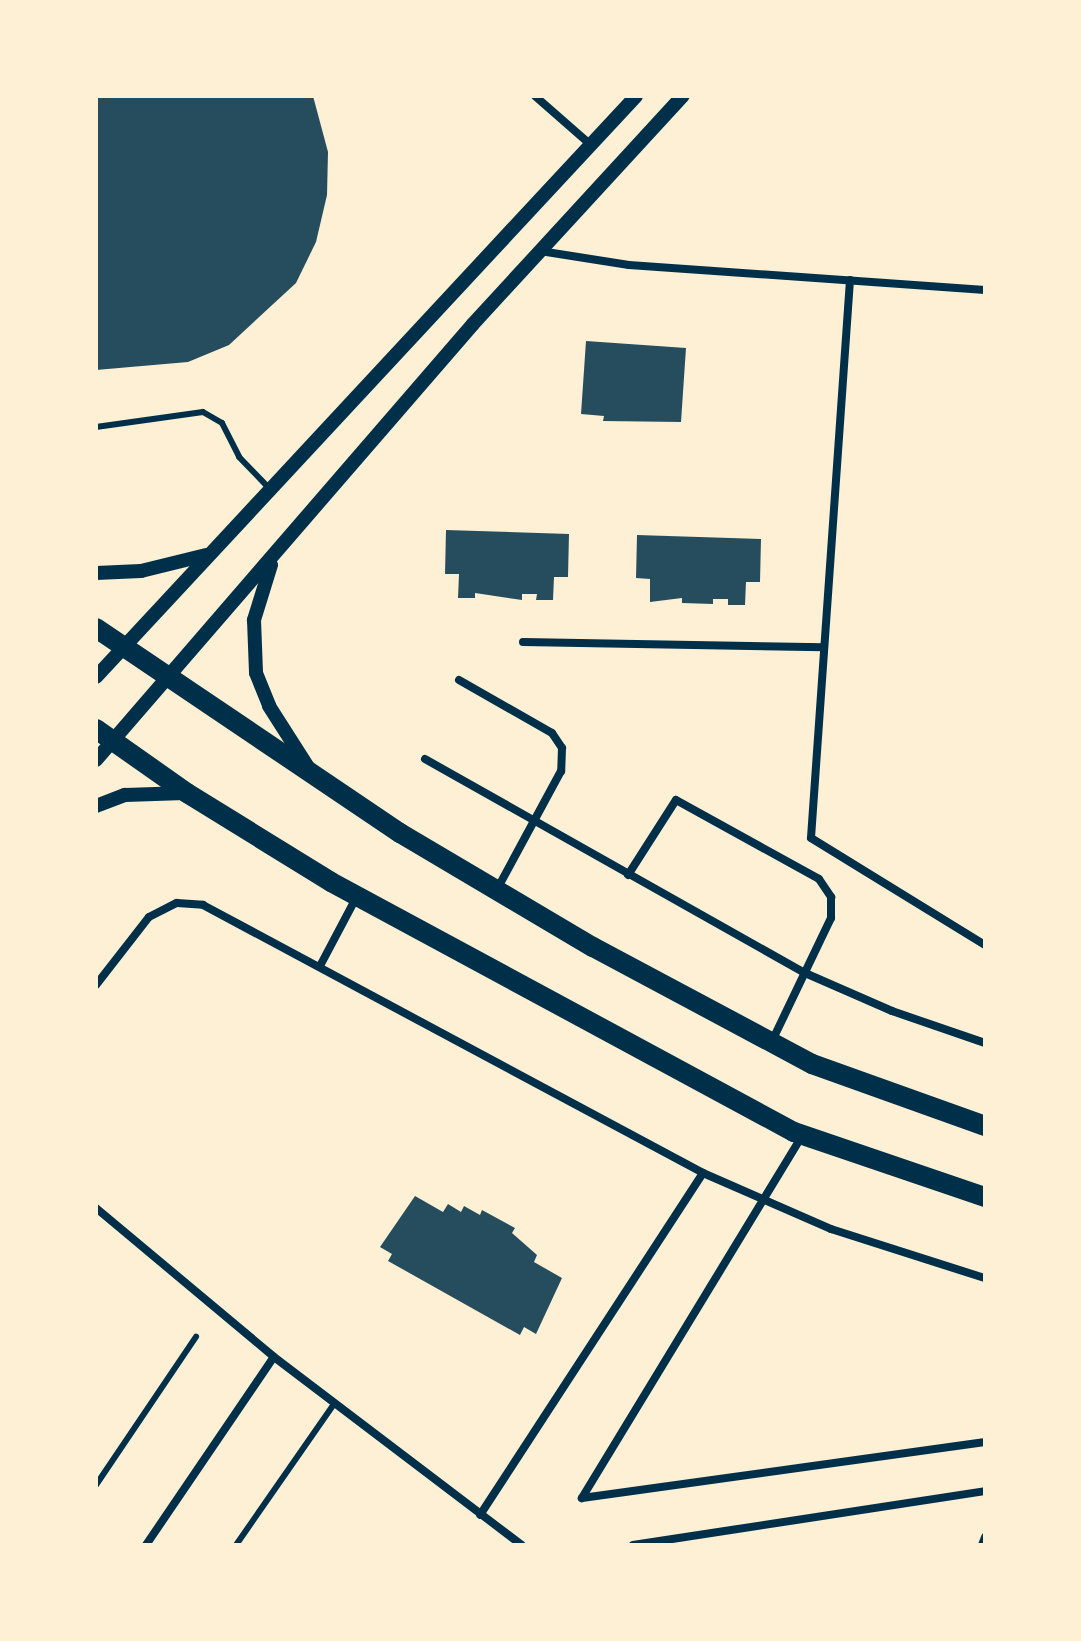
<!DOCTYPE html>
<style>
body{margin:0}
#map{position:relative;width:1081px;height:1641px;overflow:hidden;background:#fdf0d5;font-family:"Varela Round",sans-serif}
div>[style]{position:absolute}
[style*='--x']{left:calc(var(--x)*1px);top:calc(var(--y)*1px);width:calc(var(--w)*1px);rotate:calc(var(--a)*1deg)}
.building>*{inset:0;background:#264d5e}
.service>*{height:6px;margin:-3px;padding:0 3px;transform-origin:3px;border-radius:3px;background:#003049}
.minor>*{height:8px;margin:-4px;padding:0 4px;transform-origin:4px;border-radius:4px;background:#003049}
.tertiary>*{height:14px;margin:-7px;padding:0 7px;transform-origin:7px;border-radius:7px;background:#003049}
.primary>*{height:20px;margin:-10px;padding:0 10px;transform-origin:10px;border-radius:10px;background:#003049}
span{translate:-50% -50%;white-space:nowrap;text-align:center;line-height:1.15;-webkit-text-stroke:6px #fdf0d5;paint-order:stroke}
.frame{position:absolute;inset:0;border:98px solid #fdf0d5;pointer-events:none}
</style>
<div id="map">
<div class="building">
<i style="clip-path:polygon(96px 96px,313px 96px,328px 152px,327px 195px,316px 242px,296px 283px,229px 345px,188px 362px,96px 370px)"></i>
<i style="clip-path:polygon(586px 341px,686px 348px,681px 422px,603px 421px,604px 416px,581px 414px)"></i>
<i style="clip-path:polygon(446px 530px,569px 534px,568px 577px,554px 577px,553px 600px,536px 600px,537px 594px,522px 594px,522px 600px,475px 593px,475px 598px,458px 598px,459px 574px,445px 574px)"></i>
<i style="clip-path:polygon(637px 535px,761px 539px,760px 582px,746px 582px,745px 605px,728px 605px,728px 599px,713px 599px,713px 604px,682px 603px,682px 598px,650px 602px,650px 579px,636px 578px)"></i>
<i style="clip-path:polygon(415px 1196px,443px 1212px,448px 1204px,461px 1212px,464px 1206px,480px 1215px,482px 1210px,515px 1228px,512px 1233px,537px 1255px,534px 1262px,562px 1278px,536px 1334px,524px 1327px,520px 1335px,388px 1261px,392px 1254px,380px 1247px)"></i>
</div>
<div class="service">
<i style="--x:96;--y:427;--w:108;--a:-8"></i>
<i style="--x:203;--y:412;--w:22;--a:30"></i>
<i style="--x:222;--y:423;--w:38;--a:63"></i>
<i style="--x:239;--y:457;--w:45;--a:45.9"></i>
<i style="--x:96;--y:1485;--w:179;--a:-56"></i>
<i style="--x:236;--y:1545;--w:172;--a:-55.2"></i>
</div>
<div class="minor">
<i style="--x:535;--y:96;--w:74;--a:41.2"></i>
<i style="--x:540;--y:251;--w:90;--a:8.9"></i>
<i style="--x:629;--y:265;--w:357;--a:4"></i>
<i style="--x:850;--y:280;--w:559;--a:94"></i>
<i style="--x:811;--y:838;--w:204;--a:31.6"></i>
<i style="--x:523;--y:642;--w:301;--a:1"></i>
<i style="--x:459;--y:680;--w:107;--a:29.7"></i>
<i style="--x:552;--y:733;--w:18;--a:56"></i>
<i style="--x:562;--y:748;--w:23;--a:92"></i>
<i style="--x:561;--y:771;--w:136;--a:118.4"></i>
<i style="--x:425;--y:759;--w:436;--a:29.4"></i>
<i style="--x:805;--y:973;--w:95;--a:23.6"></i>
<i style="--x:892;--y:1011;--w:98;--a:19"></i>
<i style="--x:628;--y:875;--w:89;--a:-57.4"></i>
<i style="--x:676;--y:800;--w:163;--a:28.9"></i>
<i style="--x:819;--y:879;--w:22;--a:56"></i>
<i style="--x:831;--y:897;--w:21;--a:90"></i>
<i style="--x:831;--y:918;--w:139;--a:115.6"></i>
<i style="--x:320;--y:966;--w:79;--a:-62.1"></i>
<i style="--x:96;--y:985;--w:86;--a:-52.1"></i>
<i style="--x:149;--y:917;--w:31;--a:-27"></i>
<i style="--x:177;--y:903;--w:26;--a:4"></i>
<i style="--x:203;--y:905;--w:567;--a:28.19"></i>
<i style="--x:703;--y:1173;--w:408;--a:123.1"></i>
<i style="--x:802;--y:1136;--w:424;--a:121.3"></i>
<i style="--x:582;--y:1498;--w:407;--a:-7.9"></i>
<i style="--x:703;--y:1173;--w:140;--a:23.6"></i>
<i style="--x:831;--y:1229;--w:162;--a:17.7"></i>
<i style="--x:96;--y:1208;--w:232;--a:39.9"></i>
<i style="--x:274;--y:1357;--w:311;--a:37.2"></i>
<i style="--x:146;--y:1545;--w:227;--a:-55.8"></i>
<i style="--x:633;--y:1545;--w:356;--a:-8.7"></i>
<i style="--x:982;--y:1545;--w:9;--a:-69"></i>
</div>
<div class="tertiary">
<i style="--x:271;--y:565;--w:58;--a:107.2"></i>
<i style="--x:254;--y:620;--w:53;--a:87.8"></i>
<i style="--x:256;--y:673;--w:35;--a:68"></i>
<i style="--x:269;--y:706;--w:72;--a:57.4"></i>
<i style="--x:96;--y:573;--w:45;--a:-2.5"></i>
<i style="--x:141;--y:571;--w:67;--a:-13.8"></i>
<i style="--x:96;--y:677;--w:793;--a:-47.09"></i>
<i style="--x:96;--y:760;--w:576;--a:-49.15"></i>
<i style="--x:473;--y:324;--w:310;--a:-47.4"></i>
<i style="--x:96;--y:806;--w:31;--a:-21"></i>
<i style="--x:125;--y:795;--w:60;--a:-1.9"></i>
</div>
<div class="primary">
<i style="--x:96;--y:628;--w:367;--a:34"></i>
<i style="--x:400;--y:833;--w:224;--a:30.6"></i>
<i style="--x:593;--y:947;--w:248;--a:28.1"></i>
<i style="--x:812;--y:1064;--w:184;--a:19.7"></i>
<i style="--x:96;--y:729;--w:111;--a:35.1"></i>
<i style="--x:187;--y:793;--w:169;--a:31.7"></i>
<i style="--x:331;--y:882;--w:526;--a:28.37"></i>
<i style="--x:794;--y:1132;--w:202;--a:18.8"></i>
</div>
<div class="frame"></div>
</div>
